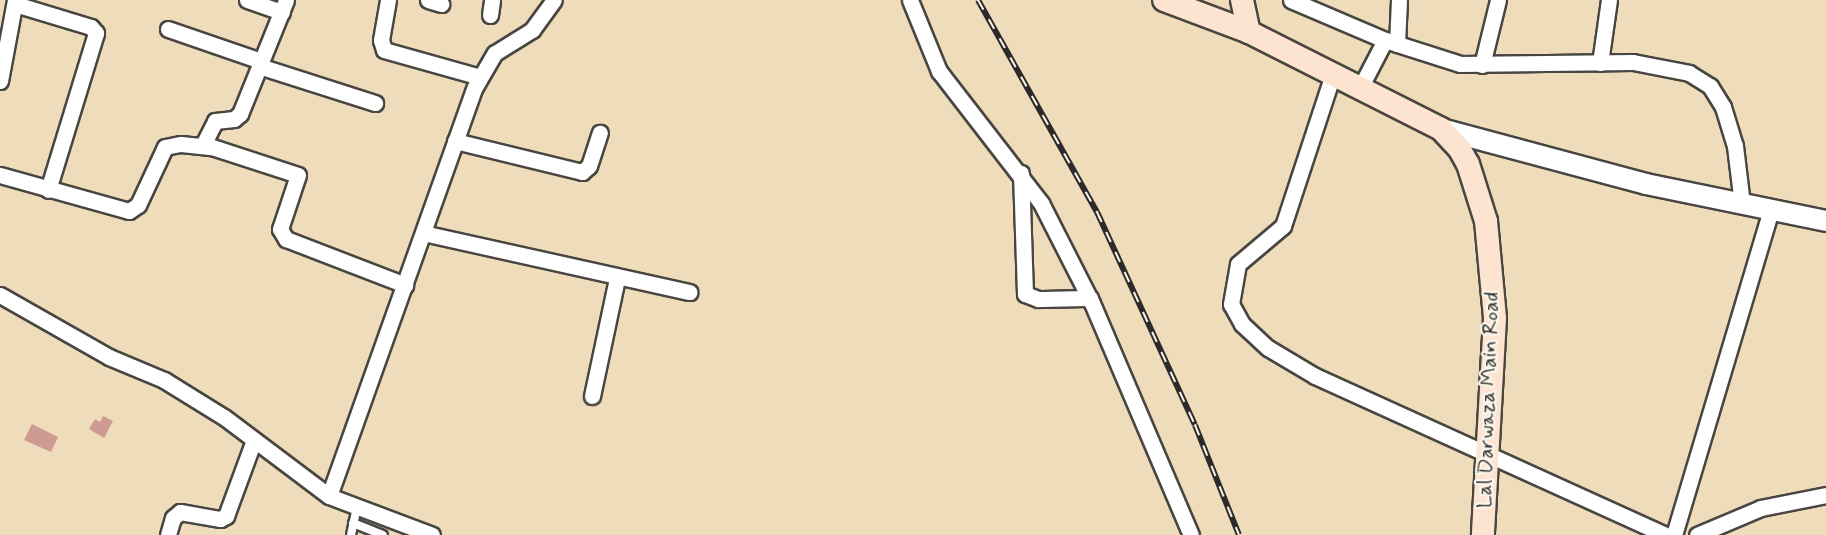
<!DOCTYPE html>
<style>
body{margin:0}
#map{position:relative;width:1826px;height:535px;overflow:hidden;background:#efdcba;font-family:Mynerve,sans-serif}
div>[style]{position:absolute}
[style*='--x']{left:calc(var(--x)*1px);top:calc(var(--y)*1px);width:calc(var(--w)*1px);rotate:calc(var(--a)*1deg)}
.building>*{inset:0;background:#cf9a92}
.roads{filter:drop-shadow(2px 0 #484640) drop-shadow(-2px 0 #484640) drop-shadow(0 2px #484640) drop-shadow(0 -2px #484640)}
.service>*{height:8px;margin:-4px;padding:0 4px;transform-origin:4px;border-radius:4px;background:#fff}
.minor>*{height:15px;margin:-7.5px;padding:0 7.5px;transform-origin:7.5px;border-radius:7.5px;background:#fff}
.tertiary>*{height:20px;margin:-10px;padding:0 10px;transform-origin:10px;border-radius:10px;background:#fff}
.secondary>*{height:22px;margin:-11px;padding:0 11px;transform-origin:11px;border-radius:11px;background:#fde4d0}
.rail>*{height:6px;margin-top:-3px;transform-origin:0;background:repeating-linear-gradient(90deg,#fbf7ec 0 11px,#2b2b2b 0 22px);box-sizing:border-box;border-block:2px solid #2b2b2b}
span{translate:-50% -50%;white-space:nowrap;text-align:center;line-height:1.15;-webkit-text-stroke:4.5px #fbf7ec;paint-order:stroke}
.street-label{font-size:21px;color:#2b2b2b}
</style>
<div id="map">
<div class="building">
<i style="clip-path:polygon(103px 416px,113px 421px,104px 438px,89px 429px,95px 419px,100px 422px)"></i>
<i style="clip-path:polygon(32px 424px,58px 437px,51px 452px,24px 440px)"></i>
</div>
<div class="roads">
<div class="service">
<i style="--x:353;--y:523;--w:32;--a:22"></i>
<i style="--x:351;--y:535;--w:30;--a:-78"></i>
</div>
<div class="minor">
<i style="--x:247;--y:0;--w:37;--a:19"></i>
<i style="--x:388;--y:0;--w:41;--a:99.9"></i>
<i style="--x:381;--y:40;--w:10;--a:73"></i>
<i style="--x:384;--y:50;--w:100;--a:15.7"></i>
<i style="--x:428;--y:0;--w:14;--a:17"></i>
<i style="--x:910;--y:0;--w:77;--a:67.8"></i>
<i style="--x:939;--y:71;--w:167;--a:52.3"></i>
<i style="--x:1041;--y:203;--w:112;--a:63"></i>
<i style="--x:1092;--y:303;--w:252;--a:66.9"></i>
<i style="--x:1291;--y:0;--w:102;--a:23.1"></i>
<i style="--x:1385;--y:40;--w:79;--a:17.7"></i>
<i style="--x:1460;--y:64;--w:173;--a:-0.7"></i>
<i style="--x:1633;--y:62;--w:57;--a:11.1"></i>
<i style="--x:1689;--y:73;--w:25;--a:32"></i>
<i style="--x:1710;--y:86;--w:25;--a:58"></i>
<i style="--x:1723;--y:107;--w:41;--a:72.9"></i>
<i style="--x:1735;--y:146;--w:58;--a:83.1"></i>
<i style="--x:15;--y:4;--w:79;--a:16.8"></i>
<i style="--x:91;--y:27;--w:8;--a:50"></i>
<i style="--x:96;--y:33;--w:164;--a:107"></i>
<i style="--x:490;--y:15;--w:15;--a:-82"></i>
<i style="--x:168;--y:29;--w:98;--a:19"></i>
<i style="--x:1397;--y:44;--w:44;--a:-87.4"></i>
<i style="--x:1600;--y:63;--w:64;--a:-81.9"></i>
<i style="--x:1482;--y:65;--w:67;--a:-76.2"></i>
<i style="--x:259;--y:66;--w:122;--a:17.7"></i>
<i style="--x:1333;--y:74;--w:160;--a:108.2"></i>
<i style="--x:1283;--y:226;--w:59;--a:139.8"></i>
<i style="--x:1238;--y:264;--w:41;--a:99.9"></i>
<i style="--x:1231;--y:304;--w:23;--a:61"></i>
<i style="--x:1242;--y:324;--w:35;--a:43"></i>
<i style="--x:1268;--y:348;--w:55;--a:30.8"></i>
<i style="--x:1315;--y:376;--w:385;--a:24.4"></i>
<i style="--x:0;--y:81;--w:82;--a:-79.5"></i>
<i style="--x:1360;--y:88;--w:54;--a:-62.5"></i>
<i style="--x:455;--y:141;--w:131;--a:13.7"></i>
<i style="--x:582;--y:172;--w:9;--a:-41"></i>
<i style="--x:589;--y:166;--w:35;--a:-72"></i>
<i style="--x:203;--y:145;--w:27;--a:-63"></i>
<i style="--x:215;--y:121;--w:19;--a:-6"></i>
<i style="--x:234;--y:119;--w:8;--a:-40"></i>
<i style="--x:240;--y:114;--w:123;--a:-68"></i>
<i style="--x:1021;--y:173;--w:121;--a:88.1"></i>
<i style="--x:1025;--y:294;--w:14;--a:21"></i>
<i style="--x:1038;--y:299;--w:52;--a:-1.1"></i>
<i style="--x:0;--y:175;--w:134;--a:15.6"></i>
<i style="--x:129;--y:211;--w:11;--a:-34"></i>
<i style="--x:138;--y:205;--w:64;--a:-65"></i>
<i style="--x:165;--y:147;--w:16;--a:-11"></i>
<i style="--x:181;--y:144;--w:31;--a:6"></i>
<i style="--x:212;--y:147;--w:90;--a:18"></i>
<i style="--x:298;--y:175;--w:57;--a:108.4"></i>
<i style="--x:280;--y:229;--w:12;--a:59"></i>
<i style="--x:286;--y:239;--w:128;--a:21.1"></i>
<i style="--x:423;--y:233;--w:273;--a:12.5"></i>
<i style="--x:0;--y:295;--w:125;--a:29.6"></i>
<i style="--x:109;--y:357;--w:60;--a:22.7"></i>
<i style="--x:164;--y:380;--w:70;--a:31.7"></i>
<i style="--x:224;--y:417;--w:131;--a:37"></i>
<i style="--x:329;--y:496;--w:110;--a:20.7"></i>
<i style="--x:592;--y:396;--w:121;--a:-78"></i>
<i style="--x:329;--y:496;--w:434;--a:-70.4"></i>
<i style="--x:475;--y:87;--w:39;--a:-60"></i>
<i style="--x:495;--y:53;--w:44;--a:-31.9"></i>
<i style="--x:532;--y:30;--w:37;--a:-54"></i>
<i style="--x:168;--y:535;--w:18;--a:-74"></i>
<i style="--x:173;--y:518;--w:9;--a:-41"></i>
<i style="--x:180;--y:512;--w:41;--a:9.9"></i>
<i style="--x:220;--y:519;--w:7;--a:-27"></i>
<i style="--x:226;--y:516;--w:81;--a:-69.8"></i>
<i style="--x:1674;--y:535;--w:339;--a:-73.4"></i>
<i style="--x:1697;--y:535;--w:69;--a:-22.9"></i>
<i style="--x:1761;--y:508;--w:66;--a:-11.3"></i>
</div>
<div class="tertiary">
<i style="--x:1441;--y:129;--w:212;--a:15"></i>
<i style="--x:1646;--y:184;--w:184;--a:11.6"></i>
</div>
<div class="secondary">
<i style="--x:1164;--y:0;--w:91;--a:20.6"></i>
<i style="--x:1242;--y:0;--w:33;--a:78"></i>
<i style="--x:1249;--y:32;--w:215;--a:26.8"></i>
<i style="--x:1441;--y:129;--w:26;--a:47"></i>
<i style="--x:1459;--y:148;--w:18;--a:61"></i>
<i style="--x:1468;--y:164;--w:60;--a:72.5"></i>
<i style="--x:1486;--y:221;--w:97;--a:84.7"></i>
<i style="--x:1495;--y:318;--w:217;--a:93.2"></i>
</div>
</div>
<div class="rail">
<i style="--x:978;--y:0;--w:243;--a:60.7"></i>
<i style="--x:1097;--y:212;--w:234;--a:65.3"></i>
<i style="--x:1195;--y:425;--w:118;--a:68.2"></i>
</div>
<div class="street-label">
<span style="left:1488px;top:400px;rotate:-88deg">Lal Darwaza Main Road</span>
</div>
</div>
